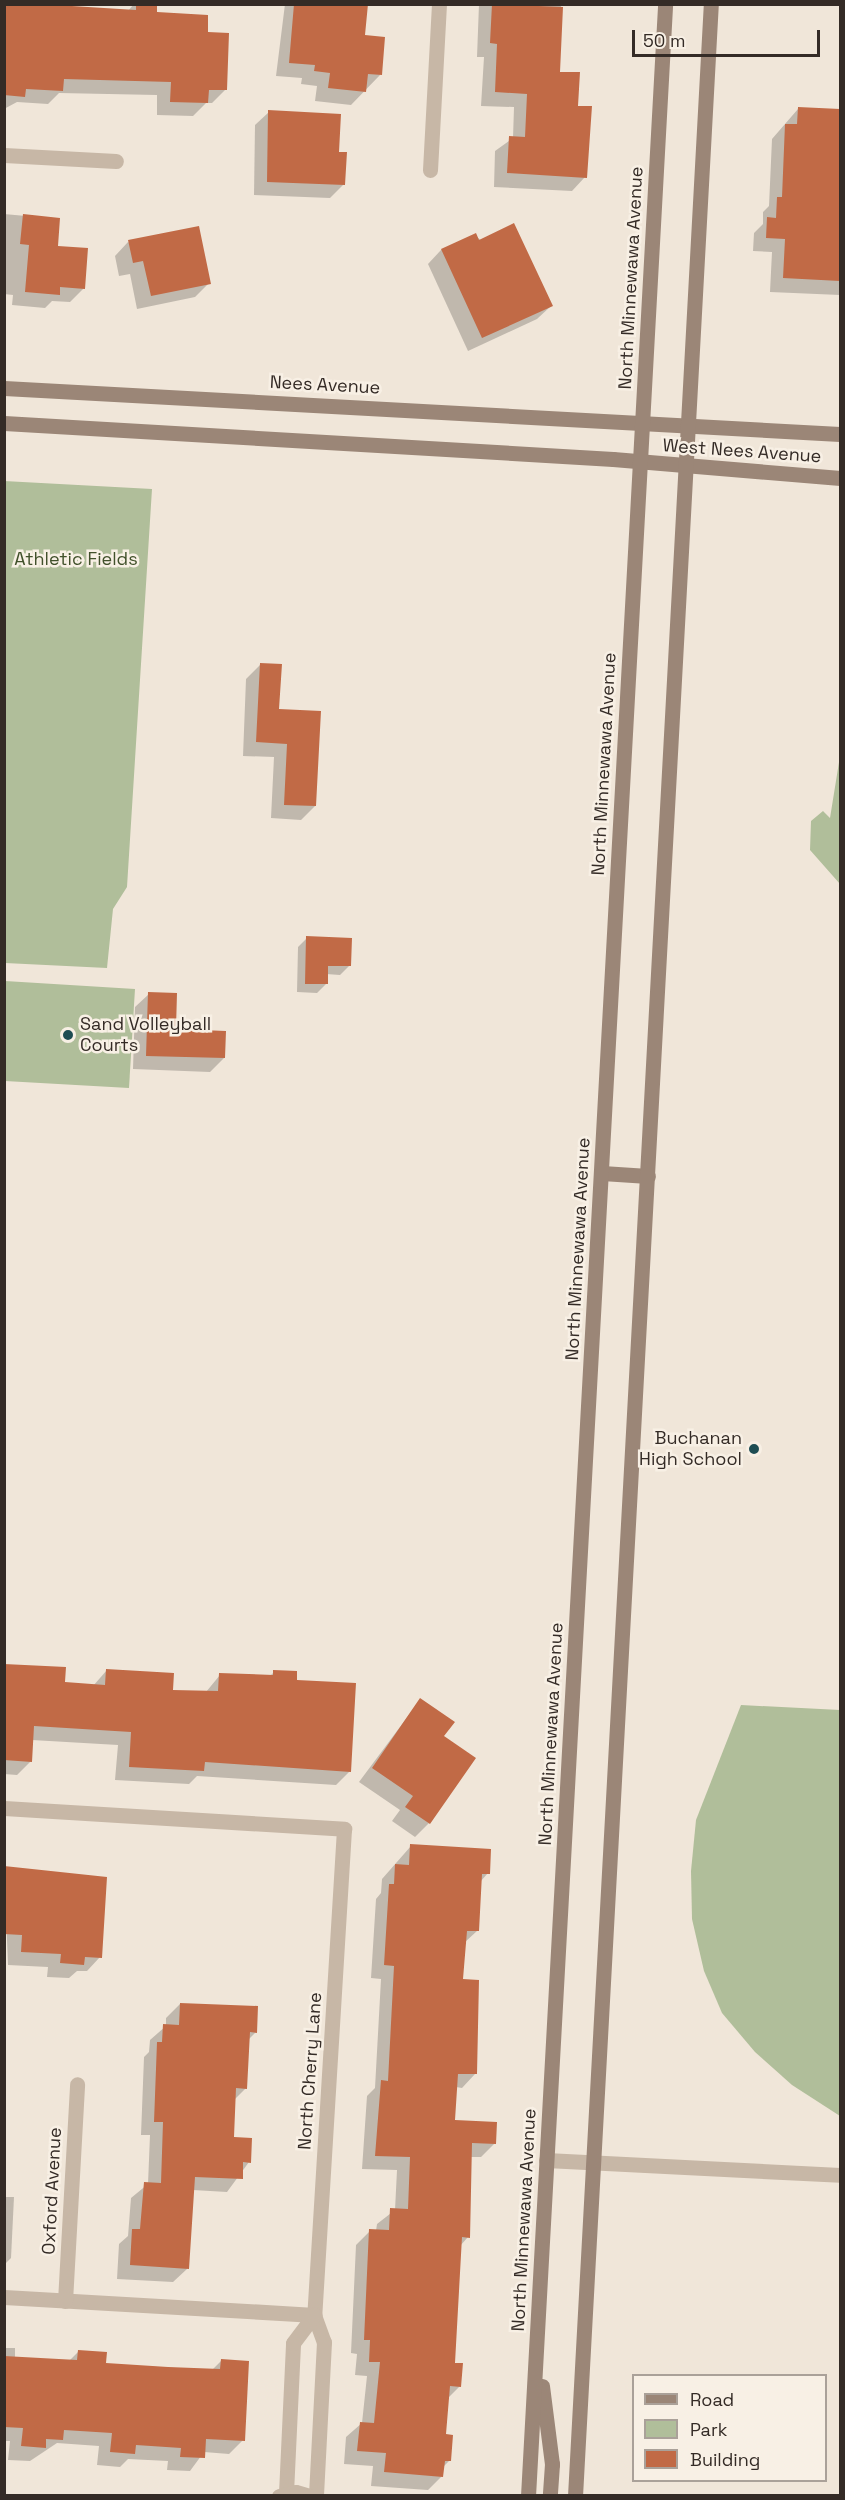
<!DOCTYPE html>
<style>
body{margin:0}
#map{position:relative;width:845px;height:2500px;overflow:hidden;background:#f0e6d9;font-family:"Space Grotesk",sans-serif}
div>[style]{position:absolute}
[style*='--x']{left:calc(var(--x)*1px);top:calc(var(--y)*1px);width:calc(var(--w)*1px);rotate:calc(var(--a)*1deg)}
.green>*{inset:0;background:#b0be9a}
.shadow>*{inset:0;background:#0003}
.building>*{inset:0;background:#c16a46}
.street>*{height:15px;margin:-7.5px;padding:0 7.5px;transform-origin:7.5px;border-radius:7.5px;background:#c7b7a6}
.secondary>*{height:15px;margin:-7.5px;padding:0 7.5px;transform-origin:7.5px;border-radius:7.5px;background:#9b8677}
.dots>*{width:16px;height:16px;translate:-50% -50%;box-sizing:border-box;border:3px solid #f8f0e5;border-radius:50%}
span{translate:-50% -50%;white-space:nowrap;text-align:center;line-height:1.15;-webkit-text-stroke:5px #f8f0e5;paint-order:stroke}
.street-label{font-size:18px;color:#342b26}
.park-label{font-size:18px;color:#41512b}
.poi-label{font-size:18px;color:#342b26}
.left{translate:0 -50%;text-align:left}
.right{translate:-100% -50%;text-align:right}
.frame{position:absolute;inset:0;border:6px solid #342b26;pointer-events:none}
.legend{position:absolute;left:632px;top:2374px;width:195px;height:108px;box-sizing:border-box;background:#f8f0e5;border:2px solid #aaa199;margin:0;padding:8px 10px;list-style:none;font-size:18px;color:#342b26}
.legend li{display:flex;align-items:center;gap:12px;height:30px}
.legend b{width:30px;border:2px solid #aaa199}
.scale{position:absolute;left:632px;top:30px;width:188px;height:27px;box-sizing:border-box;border:3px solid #342b26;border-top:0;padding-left:8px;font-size:18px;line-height:21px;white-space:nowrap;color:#342b26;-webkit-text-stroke:4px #f8f0e5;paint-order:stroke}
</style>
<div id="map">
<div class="green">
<i style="clip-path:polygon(4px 481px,152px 489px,127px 887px,113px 909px,107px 968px,5px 963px)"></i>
<i style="clip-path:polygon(840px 756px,840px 884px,810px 850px,811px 821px,823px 811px,830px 818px)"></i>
<i style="clip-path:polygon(5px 981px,135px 989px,129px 1088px,5px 1081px)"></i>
<i style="clip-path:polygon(741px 1705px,840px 1710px,840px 2116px,792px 2085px,755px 2052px,722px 2013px,704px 1971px,692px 1919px,691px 1871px,696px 1820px)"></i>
</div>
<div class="shadow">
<i style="clip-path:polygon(134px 4px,156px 4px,155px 14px,206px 33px,226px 89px,212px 103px,206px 103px,193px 116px,157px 115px,157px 95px,59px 93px,48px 104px,17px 102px,4px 109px,4px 5px,128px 11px)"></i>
<i style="clip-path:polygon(285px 4px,366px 4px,363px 37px,380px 75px,351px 105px,315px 101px,317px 86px,301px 84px,302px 78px,276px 76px)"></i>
<i style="clip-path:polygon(479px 4px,561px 4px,558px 73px,576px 107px,585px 177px,572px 191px,494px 187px,495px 151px,513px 138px,514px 107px,481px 106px,484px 57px,477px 57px)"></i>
<i style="clip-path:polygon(798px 109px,840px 110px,840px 295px,770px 292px,772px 252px,753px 251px,754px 233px,763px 224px,763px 212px,769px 206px,772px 139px)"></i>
<i style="clip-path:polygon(269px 112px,338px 153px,344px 184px,330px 198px,254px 195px,255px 125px)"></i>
<i style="clip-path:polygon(4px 214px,59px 219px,57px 247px,84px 288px,70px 302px,52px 301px,45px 308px,12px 305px,13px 295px,4px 294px)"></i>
<i style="clip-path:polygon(475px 235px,551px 306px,537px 319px,468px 351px,428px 264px,441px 250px)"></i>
<i style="clip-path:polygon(128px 242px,209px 283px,195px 297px,137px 309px,130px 274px,119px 276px,115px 256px)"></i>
<i style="clip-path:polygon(260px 665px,315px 806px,301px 820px,271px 818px,274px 757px,243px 756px,246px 679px)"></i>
<i style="clip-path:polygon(307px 938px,350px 965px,340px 975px,326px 974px,326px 984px,317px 993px,297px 992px,298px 947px)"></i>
<i style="clip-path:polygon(149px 994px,174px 1031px,224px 1058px,210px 1072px,133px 1069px,135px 1007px)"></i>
<i style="clip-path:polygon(4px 1667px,64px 1683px,93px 1686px,107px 1670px,171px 1691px,206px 1692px,220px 1675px,269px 1677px,274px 1672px,295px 1681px,350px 1771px,336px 1785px,197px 1776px,189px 1784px,115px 1780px,118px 1745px,32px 1740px,31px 1761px,17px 1775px,4px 1774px)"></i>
<i style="clip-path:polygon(420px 1700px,442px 1737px,429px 1823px,415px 1837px,392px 1821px,400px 1810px,359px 1782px)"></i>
<i style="clip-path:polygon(411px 1846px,488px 1873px,480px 1882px,477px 1931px,464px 1943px,462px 1980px,475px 2074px,462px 2088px,456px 2087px,454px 2121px,495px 2143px,481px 2157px,470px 2157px,468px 2237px,460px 2246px,453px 2364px,460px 2386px,447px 2399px,444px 2435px,449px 2461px,442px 2468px,442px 2476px,428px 2490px,371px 2486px,373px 2466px,344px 2464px,346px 2437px,362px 2423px,367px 2376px,355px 2375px,357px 2354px,351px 2353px,356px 2245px,370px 2231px,376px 2231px,377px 2224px,395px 2210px,397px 2170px,362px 2169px,367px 2096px,375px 2088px,381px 1979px,371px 1978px,376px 1899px,381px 1893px,382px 1879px)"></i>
<i style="clip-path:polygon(4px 1867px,100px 1957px,87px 1971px,77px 1971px,69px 1978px,47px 1977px,48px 1967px,8px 1965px)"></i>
<i style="clip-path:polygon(180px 2004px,256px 2032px,248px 2040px,246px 2088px,234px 2100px,233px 2138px,249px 2162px,227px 2192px,193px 2190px,187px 2269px,173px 2282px,117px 2279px,119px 2244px,128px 2236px,131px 2198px,148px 2184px,150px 2135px,141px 2135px,144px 2057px,149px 2052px,150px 2040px,166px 2026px,166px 2018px)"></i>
<i style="clip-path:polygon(4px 2197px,14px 2197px,11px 2258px,4px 2265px)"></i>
<i style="clip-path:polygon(4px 2348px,15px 2348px,15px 2358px,69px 2361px,78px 2352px,104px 2364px,212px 2370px,221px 2361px,243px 2440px,229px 2454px,204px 2452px,190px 2471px,167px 2470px,168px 2461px,128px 2459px,120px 2467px,97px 2465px,99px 2446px,57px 2443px,30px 2461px,8px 2460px,10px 2441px,4px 2441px)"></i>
</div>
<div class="building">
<i style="clip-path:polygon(40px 4px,136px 10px,136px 4px,157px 4px,157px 12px,208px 15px,208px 32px,229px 33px,227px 90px,209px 90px,208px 103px,170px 102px,171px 82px,64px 79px,63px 91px,26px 89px,25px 97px,4px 95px,4px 5px)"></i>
<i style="clip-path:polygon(294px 4px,368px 4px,365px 35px,385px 37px,382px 75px,368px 74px,366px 92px,328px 88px,330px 73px,314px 71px,315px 65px,289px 63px)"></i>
<i style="clip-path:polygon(492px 4px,563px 7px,560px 72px,580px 72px,578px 106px,592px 106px,587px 178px,507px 173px,509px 136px,525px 137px,527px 94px,495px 92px,497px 44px,490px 43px)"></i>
<i style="clip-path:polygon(798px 107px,840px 109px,840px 281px,783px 278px,785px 239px,766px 238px,767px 217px,776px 218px,777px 197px,782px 197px,785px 124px,797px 124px)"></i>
<i style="clip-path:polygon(268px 110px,341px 114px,339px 152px,347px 152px,345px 185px,267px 182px)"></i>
<i style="clip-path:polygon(23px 214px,60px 218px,58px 246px,88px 248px,85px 289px,60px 287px,60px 295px,25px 292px,29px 245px,20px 244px)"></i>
<i style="clip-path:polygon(514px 223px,553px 306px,482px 338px,441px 249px,476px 233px,479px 240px)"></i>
<i style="clip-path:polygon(199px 226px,211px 284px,151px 296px,143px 261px,133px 263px,128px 240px)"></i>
<i style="clip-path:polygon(260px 663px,282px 664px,279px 709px,321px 711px,316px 806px,284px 805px,287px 744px,256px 742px)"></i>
<i style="clip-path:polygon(306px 936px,352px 938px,351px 966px,328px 966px,328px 984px,305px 984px)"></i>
<i style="clip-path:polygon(148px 992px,177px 993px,176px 1029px,226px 1031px,225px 1058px,146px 1056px)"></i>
<i style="clip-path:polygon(4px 1664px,66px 1667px,65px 1682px,105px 1685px,106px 1669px,174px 1673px,173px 1690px,218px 1691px,219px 1673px,273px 1675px,273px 1670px,297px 1671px,297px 1680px,356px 1683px,351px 1772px,205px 1762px,204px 1771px,129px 1767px,131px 1732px,34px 1726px,32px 1762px,4px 1760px)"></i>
<i style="clip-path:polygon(420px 1698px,455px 1722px,444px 1736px,476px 1758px,430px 1824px,405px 1807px,413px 1796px,372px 1768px)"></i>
<i style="clip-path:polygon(410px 1844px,491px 1849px,490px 1874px,482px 1874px,479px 1931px,467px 1931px,463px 1979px,479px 1980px,477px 2074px,458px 2074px,455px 2120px,497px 2122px,496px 2144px,472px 2143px,470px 2238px,462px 2237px,455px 2363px,463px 2363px,461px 2387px,450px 2386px,446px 2434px,453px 2435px,451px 2461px,445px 2461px,443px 2477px,384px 2472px,386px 2453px,357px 2451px,360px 2422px,374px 2423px,380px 2362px,369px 2362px,370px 2340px,364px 2340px,369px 2229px,389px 2230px,390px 2208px,408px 2209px,410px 2157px,375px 2156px,381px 2080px,388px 2081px,394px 1966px,384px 1965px,389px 1884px,394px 1884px,395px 1864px,409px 1865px)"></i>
<i style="clip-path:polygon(4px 1866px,107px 1877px,102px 1958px,85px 1957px,84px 1965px,60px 1963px,61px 1954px,21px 1952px,22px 1935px,4px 1934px)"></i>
<i style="clip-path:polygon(180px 2003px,258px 2006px,257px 2033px,250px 2032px,247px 2089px,236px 2088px,234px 2137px,252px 2138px,251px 2163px,243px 2162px,243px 2179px,195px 2177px,189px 2269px,130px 2265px,132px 2229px,140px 2229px,144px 2182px,161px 2183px,163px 2122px,154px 2122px,157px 2042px,162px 2042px,163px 2024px,179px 2025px)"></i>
<i style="clip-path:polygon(78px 2350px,107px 2352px,106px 2363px,168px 2367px,220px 2369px,221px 2359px,249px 2361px,245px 2441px,206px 2439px,205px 2458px,180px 2457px,181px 2448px,136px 2445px,135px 2454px,110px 2452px,112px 2433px,64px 2430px,63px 2440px,46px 2439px,46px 2448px,21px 2446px,23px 2428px,4px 2427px,4px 2356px,77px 2360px)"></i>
</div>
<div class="street">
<i style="--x:4;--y:155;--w:112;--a:3.1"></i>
<i style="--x:430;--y:170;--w:166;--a:-86.9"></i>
<i style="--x:4;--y:1808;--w:341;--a:3.5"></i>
<i style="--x:344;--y:1829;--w:487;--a:93.5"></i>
<i style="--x:314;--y:2315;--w:29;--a:70"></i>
<i style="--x:324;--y:2342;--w:154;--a:93"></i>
<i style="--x:546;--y:2160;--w:294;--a:2.9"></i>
<i style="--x:4;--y:2297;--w:311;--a:3.3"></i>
<i style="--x:65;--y:2301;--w:217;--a:-86.8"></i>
<i style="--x:286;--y:2493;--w:150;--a:-87.3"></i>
<i style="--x:293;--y:2343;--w:35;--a:-53"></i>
<i style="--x:279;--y:2496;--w:17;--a:-13"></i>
<i style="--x:296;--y:2492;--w:15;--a:16"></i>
</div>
<div class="secondary">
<i style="--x:4;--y:388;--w:837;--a:3.15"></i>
<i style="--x:4;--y:423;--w:610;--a:3.38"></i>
<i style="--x:613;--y:459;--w:228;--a:4.8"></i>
<i style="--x:602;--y:1173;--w:46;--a:3.7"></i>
<i style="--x:542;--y:2386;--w:79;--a:82.7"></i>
<i style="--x:552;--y:2464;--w:32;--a:94"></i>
<i style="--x:528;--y:2496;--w:2496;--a:-86.85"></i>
<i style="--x:575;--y:2496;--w:2496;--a:-86.88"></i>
</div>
<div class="dots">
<i style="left:68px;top:1035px;background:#1e4d53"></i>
<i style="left:754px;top:1449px;background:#1e4d53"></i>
</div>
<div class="street-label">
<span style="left:631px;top:278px;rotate:-87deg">North Minnewawa Avenue</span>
<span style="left:325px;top:385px;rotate:3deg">Nees Avenue</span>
<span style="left:742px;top:451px;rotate:4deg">West Nees Avenue</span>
<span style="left:604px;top:764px;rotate:-87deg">North Minnewawa Avenue</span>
<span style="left:578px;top:1249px;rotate:-87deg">North Minnewawa Avenue</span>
<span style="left:551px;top:1734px;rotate:-87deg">North Minnewawa Avenue</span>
<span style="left:310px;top:2071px;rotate:-86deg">North Cherry Lane</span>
<span style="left:52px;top:2191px;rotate:-87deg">Oxford Avenue</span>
<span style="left:524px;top:2220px;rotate:-87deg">North Minnewawa Avenue</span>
</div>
<div class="park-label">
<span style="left:76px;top:559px">Athletic Fields</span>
</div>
<div class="poi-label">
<span class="left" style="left:80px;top:1035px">Sand Volleyball<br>Courts</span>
<span class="right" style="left:742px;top:1449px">Buchanan<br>High School</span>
</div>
<div class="frame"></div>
<ul class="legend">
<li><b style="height:8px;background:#9b8677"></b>Road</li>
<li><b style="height:16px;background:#b0be9a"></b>Park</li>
<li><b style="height:16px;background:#c16a46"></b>Building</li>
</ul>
<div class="scale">50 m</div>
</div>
